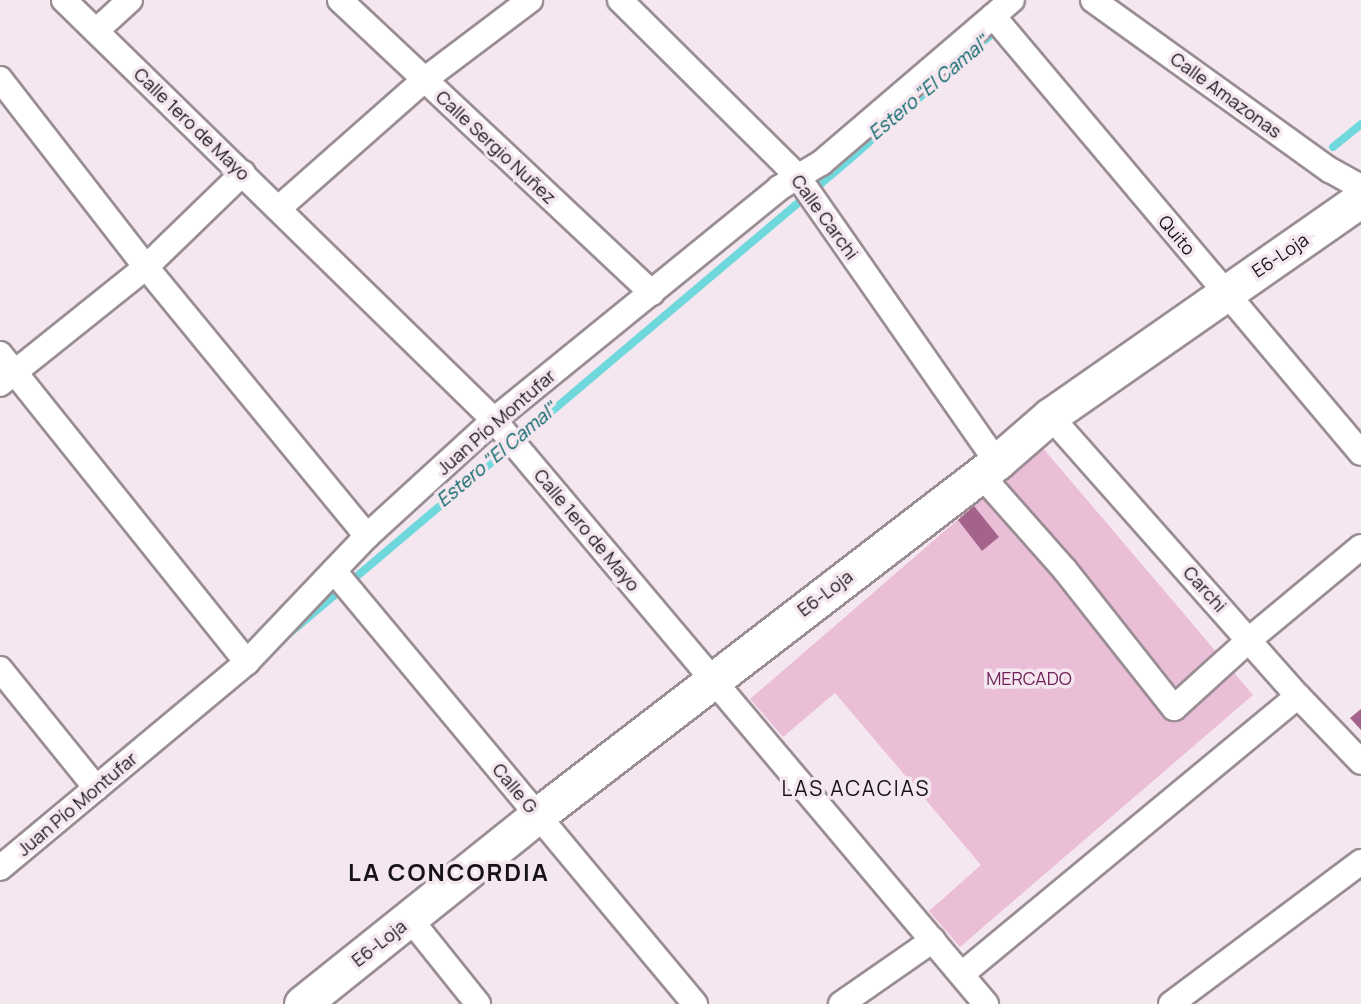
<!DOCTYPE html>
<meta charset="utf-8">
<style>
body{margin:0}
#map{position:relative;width:1361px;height:1004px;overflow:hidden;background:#f5e7ef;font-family:Manrope,sans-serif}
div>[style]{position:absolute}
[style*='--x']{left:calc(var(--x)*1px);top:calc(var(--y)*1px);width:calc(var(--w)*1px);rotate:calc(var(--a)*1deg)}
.green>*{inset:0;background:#ebbed8}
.stream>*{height:8px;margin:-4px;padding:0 4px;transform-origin:4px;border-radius:4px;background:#6fd8dc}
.building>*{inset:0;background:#a3638b}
.roads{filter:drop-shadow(2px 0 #9a8d94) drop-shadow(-2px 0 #9a8d94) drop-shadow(0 2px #9a8d94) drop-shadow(0 -2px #9a8d94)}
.minor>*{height:24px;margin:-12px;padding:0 12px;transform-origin:12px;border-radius:12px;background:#fff}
.secondary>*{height:35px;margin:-17.5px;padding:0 17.5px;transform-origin:17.5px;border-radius:17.5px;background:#fff}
span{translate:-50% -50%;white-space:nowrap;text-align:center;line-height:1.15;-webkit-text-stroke:7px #f5e7ef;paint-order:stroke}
.street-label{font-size:18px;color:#171215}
.park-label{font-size:18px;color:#712258}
.water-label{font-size:19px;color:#056467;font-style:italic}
.quarter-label{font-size:21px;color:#171215;letter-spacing:2px}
.district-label{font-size:24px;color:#171215;font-weight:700;letter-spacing:2px}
</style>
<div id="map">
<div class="green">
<i style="clip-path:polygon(1042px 447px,1253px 695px,960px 947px,929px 911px,981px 865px,835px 693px,783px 737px,750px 699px)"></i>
</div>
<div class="stream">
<i style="--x:1333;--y:147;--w:36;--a:-39"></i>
<i style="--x:291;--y:632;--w:732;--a:-40.24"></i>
<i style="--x:850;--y:159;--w:192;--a:-41.4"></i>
</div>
<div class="building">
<i style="clip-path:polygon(974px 506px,999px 537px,982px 551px,958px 520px)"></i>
<i style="clip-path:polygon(1361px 709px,1361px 730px,1350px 718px)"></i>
</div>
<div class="roads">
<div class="minor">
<i style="--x:64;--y:0;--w:601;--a:44.33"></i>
<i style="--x:494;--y:420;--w:764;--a:49.89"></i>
<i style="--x:340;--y:0;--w:428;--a:43.2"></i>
<i style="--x:620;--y:0;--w:251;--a:44.8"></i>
<i style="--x:798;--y:177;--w:348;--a:55.1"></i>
<i style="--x:1093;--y:0;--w:292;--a:35.7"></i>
<i style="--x:1330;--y:170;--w:35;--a:29"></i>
<i style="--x:993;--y:16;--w:571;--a:49.9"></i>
<i style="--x:96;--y:31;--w:46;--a:-42.4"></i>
<i style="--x:0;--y:79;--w:238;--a:52.2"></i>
<i style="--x:146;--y:267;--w:348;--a:50.6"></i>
<i style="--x:279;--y:208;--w:193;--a:-41.4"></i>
<i style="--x:424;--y:80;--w:133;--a:-37"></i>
<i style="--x:0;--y:354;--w:395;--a:51.3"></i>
<i style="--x:0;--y:384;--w:187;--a:-38.7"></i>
<i style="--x:146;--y:267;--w:135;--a:-44.1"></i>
<i style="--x:1050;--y:416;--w:374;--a:48.5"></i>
<i style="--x:1298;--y:696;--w:91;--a:46.3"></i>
<i style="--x:981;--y:475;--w:127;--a:48.5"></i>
<i style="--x:1065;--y:570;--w:176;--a:51.7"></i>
<i style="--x:1174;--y:708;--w:103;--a:-42.2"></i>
<i style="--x:1250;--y:639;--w:144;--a:-39.7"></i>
<i style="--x:334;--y:571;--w:564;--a:50.18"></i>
<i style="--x:0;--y:669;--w:153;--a:51.1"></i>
<i style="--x:0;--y:868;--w:322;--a:-39.8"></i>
<i style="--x:247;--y:662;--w:174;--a:-46.4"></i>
<i style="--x:367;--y:536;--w:172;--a:-42.4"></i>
<i style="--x:494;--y:420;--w:367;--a:-39.1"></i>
<i style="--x:779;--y:188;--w:49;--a:-30.8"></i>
<i style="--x:821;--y:163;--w:251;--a:-40.5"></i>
<i style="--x:410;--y:919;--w:109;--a:51.3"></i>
<i style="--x:962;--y:974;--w:436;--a:-39.6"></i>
<i style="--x:841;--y:1004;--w:112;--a:-34.8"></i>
<i style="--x:1171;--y:1004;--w:237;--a:-36.8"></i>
</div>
<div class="secondary">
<i style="--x:302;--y:1004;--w:302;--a:-38.7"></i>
<i style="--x:538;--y:815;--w:579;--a:-37.56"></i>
<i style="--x:997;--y:462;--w:70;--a:-41"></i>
<i style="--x:1050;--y:416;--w:379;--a:-34.9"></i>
</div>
</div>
<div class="street-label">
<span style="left:1226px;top:95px;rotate:36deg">Calle Amazonas</span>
<span style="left:192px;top:124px;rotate:44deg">Calle 1ero de Mayo</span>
<span style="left:496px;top:147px;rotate:43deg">Calle Sergio Nuñez</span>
<span style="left:825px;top:217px;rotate:54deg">Calle Carchi</span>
<span style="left:1177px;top:235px;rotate:50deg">Quito</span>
<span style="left:1280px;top:255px;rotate:-34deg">E6-Loja</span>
<span style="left:496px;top:422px;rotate:-41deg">Juan Pío Montufar</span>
<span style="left:587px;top:530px;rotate:50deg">Calle 1ero de Mayo</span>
<span style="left:1205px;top:589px;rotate:48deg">Carchi</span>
<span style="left:825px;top:593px;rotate:-37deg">E6-Loja</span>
<span style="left:515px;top:788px;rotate:50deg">Calle G</span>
<span style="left:77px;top:804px;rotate:-40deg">Juan Pío Montufar</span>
<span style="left:379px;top:943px;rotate:-38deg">E6-Loja</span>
</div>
<div class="park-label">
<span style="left:1029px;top:678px">MERCADO</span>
</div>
<div class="water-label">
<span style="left:929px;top:88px;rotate:-40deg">Estero "El Camal"</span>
<span style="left:497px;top:455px;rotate:-40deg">Estero "El Camal"</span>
</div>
<div class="quarter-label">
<span style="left:856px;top:788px">LAS ACACIAS</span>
</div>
<div class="district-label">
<span style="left:449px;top:872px">LA CONCORDIA</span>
</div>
</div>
